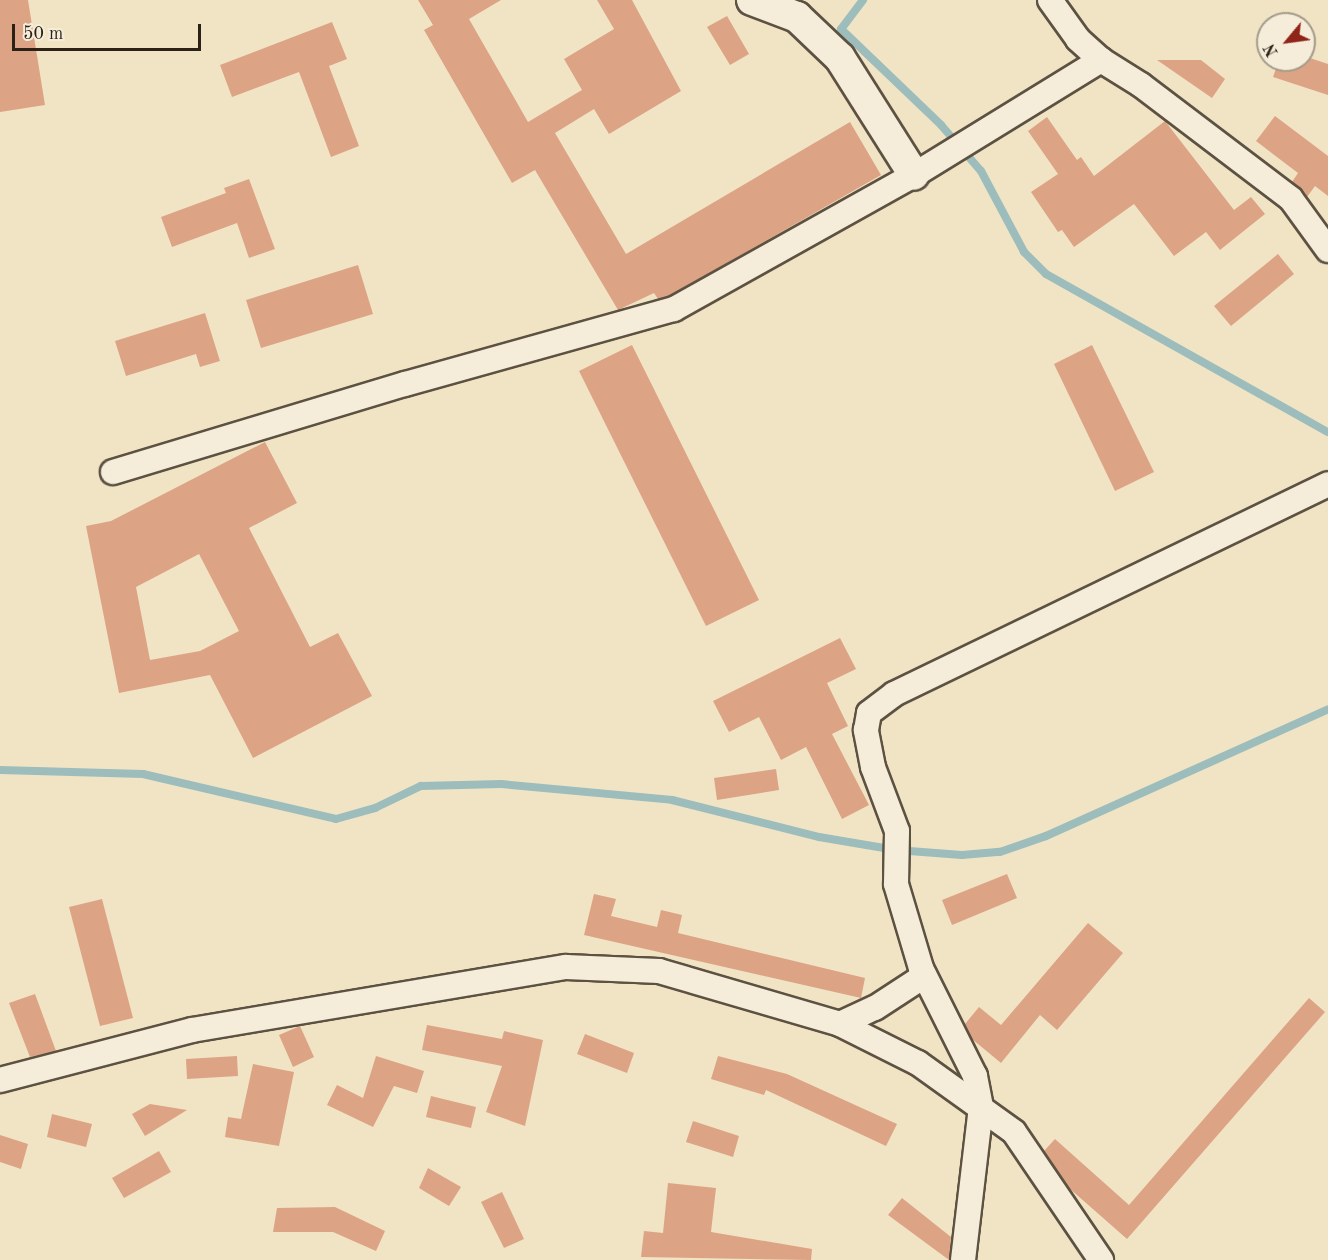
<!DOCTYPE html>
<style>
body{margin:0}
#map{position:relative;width:1328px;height:1260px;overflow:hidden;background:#f0e4c5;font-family:"Old Standard TT",serif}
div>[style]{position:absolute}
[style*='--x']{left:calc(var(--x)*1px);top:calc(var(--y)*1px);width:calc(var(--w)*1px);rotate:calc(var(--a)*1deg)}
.stream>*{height:8px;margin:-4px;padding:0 4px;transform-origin:4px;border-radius:4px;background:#9cbdbb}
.building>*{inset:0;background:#dda385}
.roads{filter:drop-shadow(2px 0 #5d5242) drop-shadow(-2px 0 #5d5242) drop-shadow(0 2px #5d5242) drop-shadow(0 -2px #5d5242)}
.minor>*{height:24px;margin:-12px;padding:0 12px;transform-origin:12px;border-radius:12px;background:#f5edd9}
.tertiary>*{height:30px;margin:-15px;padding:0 15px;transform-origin:15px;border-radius:15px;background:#f5edd9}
span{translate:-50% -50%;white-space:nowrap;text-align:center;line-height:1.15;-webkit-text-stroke:4.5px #f5edd9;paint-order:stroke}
.north{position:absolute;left:1256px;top:12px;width:60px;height:60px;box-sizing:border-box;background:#f5edd9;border:2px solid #a59b8b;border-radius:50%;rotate:241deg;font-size:16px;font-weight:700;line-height:24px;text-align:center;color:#2c2117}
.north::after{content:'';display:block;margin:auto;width:21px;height:27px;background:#8f2418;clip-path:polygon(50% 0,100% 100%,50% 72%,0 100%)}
.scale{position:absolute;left:12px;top:24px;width:189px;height:27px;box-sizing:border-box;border:3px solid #2c2117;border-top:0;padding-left:8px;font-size:18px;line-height:21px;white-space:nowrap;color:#2c2117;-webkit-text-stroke:4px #f5edd9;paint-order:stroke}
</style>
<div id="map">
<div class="stream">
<i style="--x:863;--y:0;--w:36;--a:127"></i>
<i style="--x:841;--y:29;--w:139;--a:43.8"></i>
<i style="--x:941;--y:125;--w:61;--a:49"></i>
<i style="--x:981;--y:171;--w:92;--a:62"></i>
<i style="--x:1024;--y:252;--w:31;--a:45"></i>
<i style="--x:1046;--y:274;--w:323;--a:29.3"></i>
<i style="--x:0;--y:770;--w:143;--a:1.6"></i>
<i style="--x:143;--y:774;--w:198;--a:13.1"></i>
<i style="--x:336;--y:819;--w:41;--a:-15.8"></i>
<i style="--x:375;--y:808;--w:51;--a:-25.6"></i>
<i style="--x:421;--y:786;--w:80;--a:-1.4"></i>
<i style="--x:501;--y:784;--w:172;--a:5.3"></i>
<i style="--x:672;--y:800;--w:152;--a:14.1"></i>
<i style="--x:819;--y:837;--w:78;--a:9.6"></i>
<i style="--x:896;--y:850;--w:66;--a:4.3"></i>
<i style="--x:962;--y:855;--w:38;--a:-5"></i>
<i style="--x:1000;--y:852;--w:49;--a:-19.2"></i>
<i style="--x:1046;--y:836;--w:309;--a:-24.2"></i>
</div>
<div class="building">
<i style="clip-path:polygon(0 0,28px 0,45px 105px,0 112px)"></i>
<i style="clip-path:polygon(418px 0,501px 0,469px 19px,528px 122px,582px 90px,564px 59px,614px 29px,597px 0,632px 0,681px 91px,609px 134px,594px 109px,555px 133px,626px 254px,850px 122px,881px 175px,669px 296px,658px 299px,654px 293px,618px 310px,535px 170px,512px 183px,424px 30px,433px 25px)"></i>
<i style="clip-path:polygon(727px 16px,749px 54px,730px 65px,707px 27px)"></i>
<i style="clip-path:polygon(332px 22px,347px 59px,329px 66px,359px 146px,331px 157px,299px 72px,232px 97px,220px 65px)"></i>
<i style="clip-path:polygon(1304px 56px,1328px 64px,1328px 95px,1273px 77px,1279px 60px,1304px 60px)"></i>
<i style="clip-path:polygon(1157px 60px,1201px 60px,1225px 79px,1212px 98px)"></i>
<i style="clip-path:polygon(1275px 116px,1328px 156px,1328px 196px,1315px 186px,1307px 197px,1292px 182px,1298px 173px,1256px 141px)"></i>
<i style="clip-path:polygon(1047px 117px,1077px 160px,1081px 157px,1094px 176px,1165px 121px,1234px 210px,1251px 197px,1265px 214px,1220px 250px,1206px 232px,1174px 256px,1134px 204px,1074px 247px,1062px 230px,1058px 232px,1031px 192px,1058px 174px,1028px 131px)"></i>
<i style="clip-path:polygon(249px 179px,275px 249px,249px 258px,237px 223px,172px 247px,161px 217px,226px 193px,224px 188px)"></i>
<i style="clip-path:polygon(1278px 254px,1294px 274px,1231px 326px,1214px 306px)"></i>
<i style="clip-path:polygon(358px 265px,373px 314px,261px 348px,246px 300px)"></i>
<i style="clip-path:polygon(205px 313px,220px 361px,200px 367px,196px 354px,126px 376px,115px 341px)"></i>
<i style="clip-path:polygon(632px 345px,759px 600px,706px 626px,579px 371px)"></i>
<i style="clip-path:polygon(1092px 345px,1154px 472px,1115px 491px,1054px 364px)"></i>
<i style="clip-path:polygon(evenodd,265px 442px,297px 503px,249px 528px,310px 647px,338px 633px,372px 696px,253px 758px,210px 675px,119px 693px,86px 526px,111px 521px,265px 442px,199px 554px,239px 631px,200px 651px,150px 660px,136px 587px,199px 554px)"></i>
<i style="clip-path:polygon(840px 638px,856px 669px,827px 683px,848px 726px,832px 734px,869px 805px,842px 819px,806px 747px,781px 760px,759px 717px,729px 732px,713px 701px)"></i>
<i style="clip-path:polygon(776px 769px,779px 790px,717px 800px,714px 778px)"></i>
<i style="clip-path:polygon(1007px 874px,1017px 898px,952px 925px,942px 900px)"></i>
<i style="clip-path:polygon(594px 894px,616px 899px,611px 916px,657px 927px,661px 910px,682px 915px,678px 933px,865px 978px,861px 998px,584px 935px)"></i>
<i style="clip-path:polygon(102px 899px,133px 1018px,100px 1026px,69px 907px)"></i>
<i style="clip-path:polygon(1088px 923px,1123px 953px,1057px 1030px,1040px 1015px,1001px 1063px,972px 1039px,965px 1024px,979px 1007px,1001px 1025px)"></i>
<i style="clip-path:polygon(35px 994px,56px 1051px,30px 1057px,9px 1003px)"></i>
<i style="clip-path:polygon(1309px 998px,1325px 1012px,1127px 1239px,1069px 1188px,1044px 1151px,1055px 1139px,1129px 1205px)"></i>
<i style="clip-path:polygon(427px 1025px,502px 1039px,504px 1031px,543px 1040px,525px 1126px,486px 1112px,502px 1066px,422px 1050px)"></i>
<i style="clip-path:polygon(300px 1026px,314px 1057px,293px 1067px,279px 1035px)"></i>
<i style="clip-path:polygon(585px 1034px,634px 1053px,627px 1073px,577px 1054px)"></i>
<i style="clip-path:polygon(237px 1056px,238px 1076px,187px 1079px,186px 1059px)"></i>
<i style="clip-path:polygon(376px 1056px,424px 1071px,417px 1093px,394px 1086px,373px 1127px,327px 1105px,337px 1085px,363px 1098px)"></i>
<i style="clip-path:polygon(718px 1056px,787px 1074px,897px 1124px,886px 1146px,766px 1090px,764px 1095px,711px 1079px)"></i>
<i style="clip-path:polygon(253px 1064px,294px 1072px,279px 1146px,225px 1137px,228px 1117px,241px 1119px)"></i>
<i style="clip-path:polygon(431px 1096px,476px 1107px,471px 1128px,426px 1117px)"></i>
<i style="clip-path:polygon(150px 1104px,187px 1110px,145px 1136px,132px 1114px)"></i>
<i style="clip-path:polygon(52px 1114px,92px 1124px,86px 1147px,47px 1137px)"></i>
<i style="clip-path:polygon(693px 1121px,739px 1136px,733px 1157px,686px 1142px)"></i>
<i style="clip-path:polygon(0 1135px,28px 1144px,21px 1169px,0 1162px)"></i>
<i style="clip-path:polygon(159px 1151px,171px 1172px,124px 1198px,112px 1178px)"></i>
<i style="clip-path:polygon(428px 1168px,461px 1187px,449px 1206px,419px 1188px)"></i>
<i style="clip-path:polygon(668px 1183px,716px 1188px,711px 1232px,812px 1249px,811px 1260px,641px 1257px,644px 1231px,663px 1233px)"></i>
<i style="clip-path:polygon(502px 1192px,524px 1239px,504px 1248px,481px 1202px)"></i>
<i style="clip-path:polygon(902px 1198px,951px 1237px,949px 1260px,888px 1215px)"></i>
<i style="clip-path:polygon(335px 1207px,385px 1231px,376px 1251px,333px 1232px,273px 1232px,277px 1208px)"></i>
</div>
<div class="roads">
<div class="minor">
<i style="--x:1101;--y:60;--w:47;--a:32"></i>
<i style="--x:1141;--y:85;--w:188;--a:37.2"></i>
<i style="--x:1291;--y:199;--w:63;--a:54"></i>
<i style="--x:113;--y:472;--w:305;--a:-16.8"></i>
<i style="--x:405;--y:384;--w:279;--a:-15.6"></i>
<i style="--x:674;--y:309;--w:275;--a:-29.2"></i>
<i style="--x:914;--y:175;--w:220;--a:-31.6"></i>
<i style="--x:1101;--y:60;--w:31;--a:-138"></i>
<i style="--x:1078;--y:39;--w:48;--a:-125.7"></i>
<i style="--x:840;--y:1024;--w:38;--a:-25"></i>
<i style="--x:875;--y:1008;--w:59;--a:-33.1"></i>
<i style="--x:0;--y:1080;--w:198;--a:-14.6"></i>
<i style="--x:192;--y:1030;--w:379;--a:-9.6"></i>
<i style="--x:566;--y:967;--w:93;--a:2.5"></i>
<i style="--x:659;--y:971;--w:189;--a:16.3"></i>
<i style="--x:840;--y:1024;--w:87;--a:26.6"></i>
<i style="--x:918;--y:1063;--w:118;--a:35.7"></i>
<i style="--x:1014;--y:1132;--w:155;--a:55.8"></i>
<i style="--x:963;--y:1260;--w:154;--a:-83.3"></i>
<i style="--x:981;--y:1107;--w:32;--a:-101"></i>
<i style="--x:975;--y:1076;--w:121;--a:-116.6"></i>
<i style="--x:921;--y:968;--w:88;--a:-106.6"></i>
<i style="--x:896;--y:884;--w:53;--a:-88.9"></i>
<i style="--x:897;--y:831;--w:68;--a:-110.6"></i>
<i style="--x:873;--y:767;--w:38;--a:-101"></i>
<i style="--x:866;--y:730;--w:17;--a:-80"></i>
<i style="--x:869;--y:713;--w:31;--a:-37"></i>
<i style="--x:894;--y:694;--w:482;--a:-25.8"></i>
</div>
<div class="tertiary">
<i style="--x:752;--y:0;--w:48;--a:20.7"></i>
<i style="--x:797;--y:17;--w:59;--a:43.6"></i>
<i style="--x:840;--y:58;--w:138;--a:57.7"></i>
</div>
</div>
<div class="north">N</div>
<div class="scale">50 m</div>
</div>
